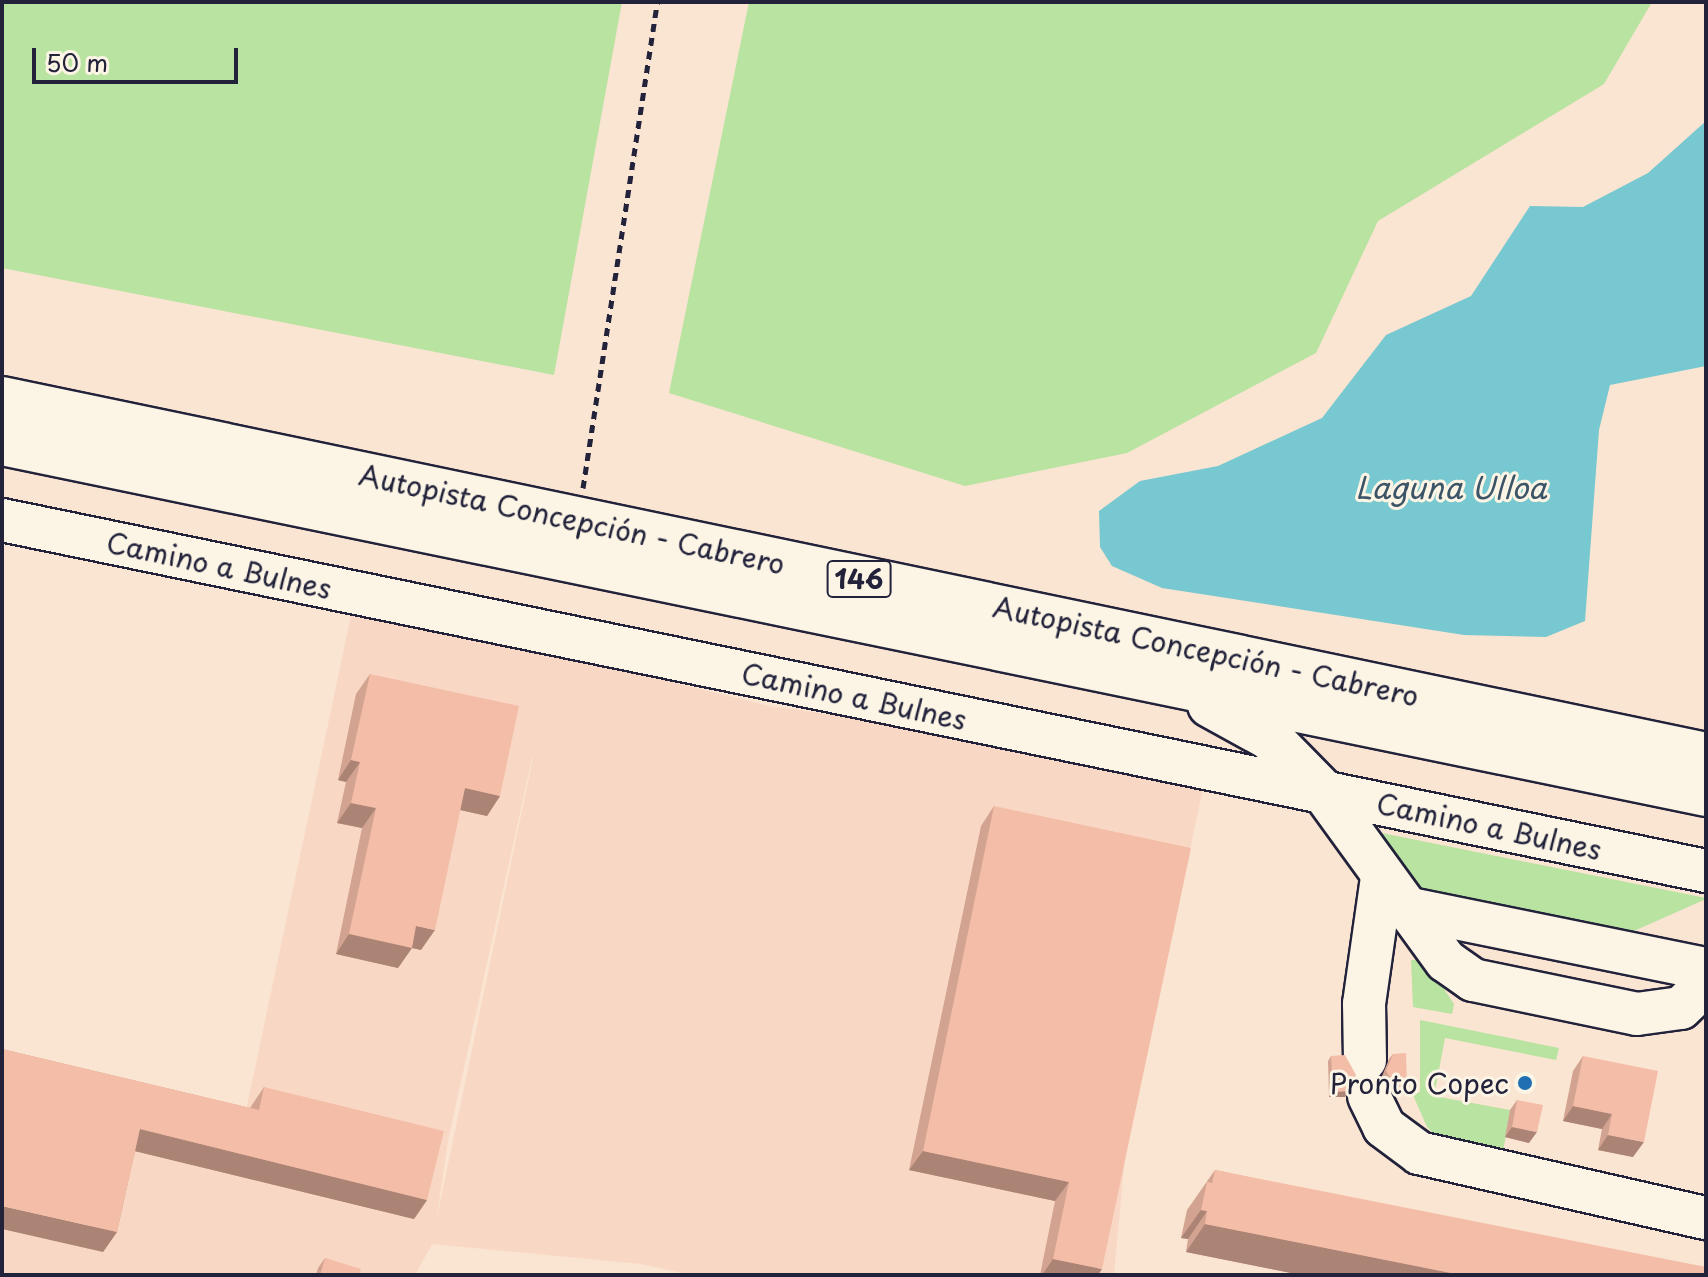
<!DOCTYPE html>
<meta charset="utf-8">
<style>
body{margin:0}
#map{position:relative;width:1708px;height:1277px;overflow:hidden;background:#fae4d2;font-family:"Playpen Sans",sans-serif}
div>[style]{position:absolute}
[style*='--x']{left:calc(var(--x)*1px);top:calc(var(--y)*1px);width:calc(var(--w)*1px);rotate:calc(var(--a)*1deg)}
.built>*{inset:0;background:#f8d8c5}
.green>*{inset:0;background:#b8e3a0}
.water>*{inset:0;background:#77c8d0}
.path>*{height:5px;margin-top:-2.5px;transform-origin:0;background:repeating-linear-gradient(90deg,#22223b 0 8px,transparent 0 14px)}
.roads{filter:drop-shadow(2px 0 #22223b) drop-shadow(-2px 0 #22223b) drop-shadow(0 2px #22223b) drop-shadow(0 -2px #22223b)}
.minor>*{height:42px;margin:-21px;padding:0 21px;transform-origin:21px;border-radius:21px;background:#fcf5e5}
.highway>*{height:44px;margin:-22px;padding:0 22px;transform-origin:22px;border-radius:22px;background:#fcf5e5}
.wall>*{inset:0;background:#d2a390}
.shaded-wall>*{inset:0;background:#ab8475}
.building>*{inset:0;background:#f4bda7}
.dots>*{width:22px;height:22px;translate:-50% -50%;box-sizing:border-box;border:4px solid #fcf5e5;border-radius:50%}
span{translate:-50% -50%;white-space:nowrap;text-align:center;line-height:1.15;-webkit-text-stroke:6px #fcf5e5;paint-order:stroke}
.shield-label span{padding:2px 6px;background:#fcf5e5;border:2px solid;border-radius:6px;-webkit-text-stroke-width:0}
.shield-label{font-size:26px;color:#22223b;font-weight:700}
.street-label{font-size:28px;color:#22223b}
.poi-label{font-size:28px;color:#22223b}
.right{translate:-100% -50%;text-align:right}
.water-label{font-size:30px;color:#3c5468;font-style:italic}
.frame{position:absolute;inset:0;border:4px solid #22223b;pointer-events:none}
.scale{position:absolute;left:32px;top:48px;width:206px;height:36px;box-sizing:border-box;border:4px solid #22223b;border-top:0;padding-left:10px;font-size:24px;line-height:28px;white-space:nowrap;color:#22223b;-webkit-text-stroke:6px #fcf5e5;paint-order:stroke}
</style>
<div id="map">
<div class="built">
<i style="clip-path:polygon(evenodd,351px 616px,555px 653px,769px 706px,985px 736px,1205px 779px,1125px 1156px,1114px 1275px,691px 1275px,641px 1264px,432px 1244px,415px 1275px,2px 1275px,2px 1061px,245px 1115px,351px 616px,532px 758px,533px 758px,436px 1222px,448px 1141px,532px 758px)"></i>
</div>
<div class="green">
<i style="clip-path:polygon(2px 2px,622px 2px,554px 375px,2px 268px)"></i>
<i style="clip-path:polygon(749px 2px,1652px 2px,1604px 84px,1378px 221px,1316px 353px,1127px 453px,965px 486px,669px 393px)"></i>
<i style="clip-path:polygon(1377px 832px,1706px 898px,1706px 899px,1627px 934px,1419px 887px)"></i>
<i style="clip-path:polygon(1424px 959px,1454px 1004px,1452px 1014px,1413px 1007px,1411px 960px)"></i>
<i style="clip-path:polygon(1420px 1020px,1559px 1048px,1556px 1060px,1445px 1038px,1434px 1096px,1510px 1110px,1501px 1164px,1441px 1141px,1427px 1127px,1413px 1095px,1420px 1092px)"></i>
</div>
<div class="water">
<i style="clip-path:polygon(1706px 121px,1706px 366px,1610px 385px,1599px 430px,1585px 621px,1546px 637px,1464px 635px,1162px 588px,1112px 566px,1100px 547px,1099px 511px,1140px 481px,1218px 466px,1322px 418px,1386px 335px,1471px 296px,1530px 206px,1583px 207px,1648px 173px)"></i>
</div>
<div class="path">
<i style="--x:583;--y:488;--w:492;--a:-81.3"></i>
</div>
<div class="roads">
<div class="minor">
<i style="--x:2;--y:520;--w:1740;--a:11.64"></i>
<i style="--x:1323;--y:792;--w:209;--a:54"></i>
<i style="--x:1446;--y:961;--w:33;--a:35"></i>
<i style="--x:1473;--y:980;--w:167;--a:11.7"></i>
<i style="--x:1637;--y:1014;--w:44;--a:-7.8"></i>
<i style="--x:1681;--y:1008;--w:35;--a:-44"></i>
<i style="--x:1406;--y:908;--w:306;--a:11.5"></i>
<i style="--x:1365;--y:1060;--w:56;--a:-91"></i>
<i style="--x:1364;--y:1004;--w:128;--a:-81.9"></i>
<i style="--x:1369;--y:1096;--w:34;--a:64"></i>
<i style="--x:1384;--y:1127;--w:44;--a:36.6"></i>
<i style="--x:1419;--y:1153;--w:294;--a:12.8"></i>
</div>
<div class="highway">
<i style="--x:2;--y:399;--w:1741;--a:11.8"></i>
<i style="--x:2;--y:443;--w:1740;--a:11.64"></i>
<i style="--x:1210;--y:705;--w:68;--a:28.8"></i>
<i style="--x:1270;--y:738;--w:76;--a:45.5"></i>
</div>
</div>
<div class="wall">
<i style="clip-path:polygon(370px 674px,500px 796px,487px 816px,460px 810px,421px 950px,412px 948px,398px 968px,336px 954px,362px 828px,337px 823px,346px 782px,338px 780px,356px 694px)"></i>
<i style="clip-path:polygon(994px 806px,1098px 1275px,1040px 1275px,1055px 1201px,909px 1170px,981px 826px)"></i>
<i style="clip-path:polygon(2px 1049px,250px 1108px,264px 1087px,427px 1200px,414px 1219px,135px 1151px,117px 1232px,103px 1252px)"></i>
<i style="clip-path:polygon(1393px 1054px,1404px 1095px,1395px 1095px,1382px 1076px,1389px 1059px)"></i>
<i style="clip-path:polygon(1331px 1056px,1349px 1091px,1345px 1097px,1329px 1097px,1328px 1061px)"></i>
<i style="clip-path:polygon(1583px 1056px,1633px 1157px,1598px 1150px,1602px 1129px,1563px 1121px,1573px 1071px)"></i>
<i style="clip-path:polygon(1517px 1100px,1529px 1143px,1505px 1137px,1510px 1110px)"></i>
<i style="clip-path:polygon(1215px 1170px,1706px 1275px,1301px 1275px,1186px 1252px,1188px 1239px,1181px 1238px,1187px 1210px)"></i>
<i style="clip-path:polygon(325px 1258px,359px 1275px,316px 1275px,318px 1268px)"></i>
</div>
<div class="shaded-wall">
<i style="clip-path:polygon(351px 760px,360px 762px,346px 782px,338px 780px)"></i>
<i style="clip-path:polygon(465px 788px,500px 796px,487px 816px,451px 808px)"></i>
<i style="clip-path:polygon(351px 803px,376px 808px,362px 828px,337px 823px)"></i>
<i style="clip-path:polygon(416px 926px,435px 930px,421px 950px,412px 948px,398px 968px,336px 954px,349px 934px)"></i>
<i style="clip-path:polygon(1399px 1090px,1407px 1090px,1404px 1095px,1395px 1095px)"></i>
<i style="clip-path:polygon(1349px 1091px,1345px 1097px,1329px 1097px,1333px 1092px)"></i>
<i style="clip-path:polygon(1573px 1106px,1612px 1114px,1602px 1129px,1563px 1121px)"></i>
<i style="clip-path:polygon(1512px 1127px,1537px 1132px,1529px 1143px,1505px 1137px)"></i>
<i style="clip-path:polygon(140px 1129px,427px 1200px,414px 1219px,126px 1149px)"></i>
<i style="clip-path:polygon(1608px 1135px,1644px 1142px,1633px 1157px,1598px 1150px)"></i>
<i style="clip-path:polygon(923px 1151px,1069px 1182px,1055px 1201px,909px 1170px)"></i>
<i style="clip-path:polygon(2px 1206px,117px 1232px,103px 1252px,2px 1229px)"></i>
<i style="clip-path:polygon(1201px 1210px,1207px 1211px,1188px 1239px,1181px 1238px)"></i>
<i style="clip-path:polygon(1205px 1224px,1461px 1275px,1301px 1275px,1186px 1252px)"></i>
<i style="clip-path:polygon(1053px 1259px,1102px 1269px,1098px 1275px,1042px 1275px)"></i>
</div>
<div class="building">
<i style="clip-path:polygon(370px 674px,519px 706px,500px 796px,465px 788px,435px 930px,416px 926px,412px 948px,349px 934px,376px 808px,351px 803px,360px 762px,351px 760px)"></i>
<i style="clip-path:polygon(994px 806px,1191px 848px,1102px 1269px,1053px 1259px,1069px 1182px,923px 1151px)"></i>
<i style="clip-path:polygon(2px 1049px,259px 1110px,264px 1087px,444px 1131px,427px 1200px,140px 1129px,117px 1232px,2px 1206px)"></i>
<i style="clip-path:polygon(1406px 1053px,1407px 1090px,1399px 1090px,1386px 1071px,1393px 1054px)"></i>
<i style="clip-path:polygon(1345px 1055px,1356px 1075px,1349px 1091px,1333px 1092px,1331px 1056px)"></i>
<i style="clip-path:polygon(1583px 1056px,1658px 1071px,1644px 1142px,1608px 1135px,1612px 1114px,1573px 1106px)"></i>
<i style="clip-path:polygon(1517px 1100px,1543px 1105px,1537px 1132px,1512px 1127px)"></i>
<i style="clip-path:polygon(1215px 1170px,1706px 1267px,1706px 1275px,1461px 1275px,1205px 1224px,1207px 1211px,1201px 1210px,1207px 1182px,1212px 1183px)"></i>
<i style="clip-path:polygon(325px 1258px,361px 1269px,359px 1275px,320px 1275px)"></i>
</div>
<div class="dots">
<i style="left:1525px;top:1083px;background:#1f6fb2"></i>
</div>
<div class="shield-label">
<span style="left:859px;top:579px">146</span>
</div>
<div class="street-label">
<span style="left:572px;top:519px;rotate:12deg">Autopista Concepción - Cabrero</span>
<span style="left:219px;top:565px;rotate:12deg">Camino a Bulnes</span>
<span style="left:1206px;top:651px;rotate:12deg">Autopista Concepción - Cabrero</span>
<span style="left:854px;top:696px;rotate:12deg">Camino a Bulnes</span>
<span style="left:1489px;top:826px;rotate:12deg">Camino a Bulnes</span>
</div>
<div class="poi-label">
<span class="right" style="left:1509px;top:1083px">Pronto Copec</span>
</div>
<div class="water-label">
<span style="left:1451px;top:487px">Laguna Ulloa</span>
</div>
<div class="frame"></div>
<div class="scale">50 m</div>
</div>
